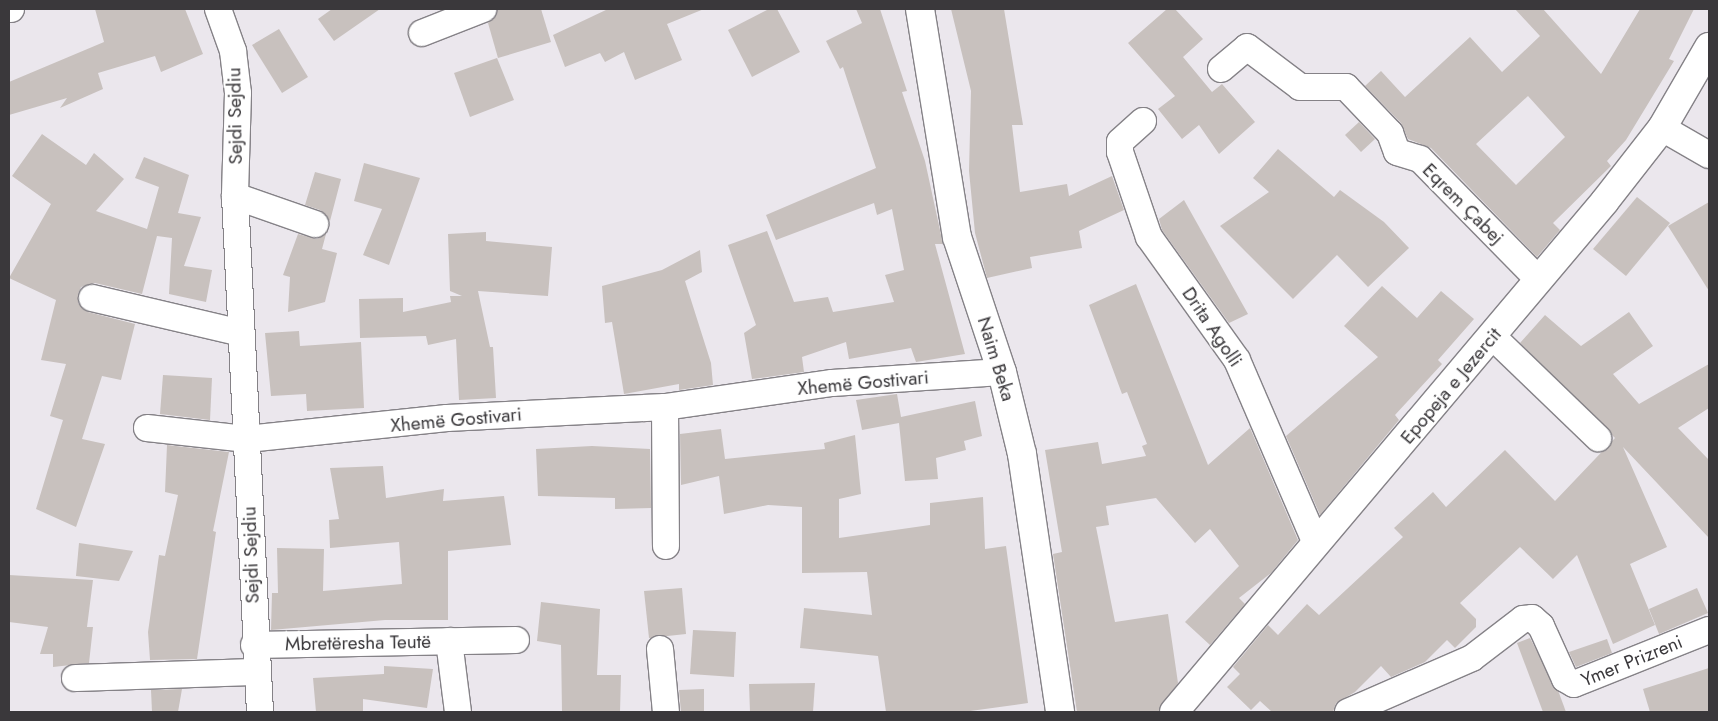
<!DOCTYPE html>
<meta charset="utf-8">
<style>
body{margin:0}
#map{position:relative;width:1718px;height:721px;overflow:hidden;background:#ebe7ed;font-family:Jost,sans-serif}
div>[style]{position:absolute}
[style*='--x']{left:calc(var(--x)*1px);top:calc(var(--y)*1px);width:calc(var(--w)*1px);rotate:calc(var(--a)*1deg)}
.building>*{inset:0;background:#c8c1be}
.roads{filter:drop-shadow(1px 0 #858287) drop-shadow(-1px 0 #858287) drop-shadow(0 1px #858287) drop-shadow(0 -1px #858287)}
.street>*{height:26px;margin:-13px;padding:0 13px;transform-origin:13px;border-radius:13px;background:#fff}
.secondary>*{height:28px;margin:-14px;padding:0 14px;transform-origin:14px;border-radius:14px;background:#fff}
span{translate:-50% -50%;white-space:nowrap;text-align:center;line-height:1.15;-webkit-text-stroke:4px #fff;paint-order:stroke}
.street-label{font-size:19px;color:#3a383b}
.frame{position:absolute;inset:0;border:10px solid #3a383b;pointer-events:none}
</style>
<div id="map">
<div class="building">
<i style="clip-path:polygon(95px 9px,185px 9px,203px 54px,161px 72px,155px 56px,98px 73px,103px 89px,60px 108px,67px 98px,9px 115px,9px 82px,104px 42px)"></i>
<i style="clip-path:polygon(332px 9px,380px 9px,334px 41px,318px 19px)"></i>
<i style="clip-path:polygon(498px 9px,541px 9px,551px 42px,498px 58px,488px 23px)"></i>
<i style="clip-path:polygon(608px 9px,704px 9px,667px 24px,682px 60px,635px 80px,624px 52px,605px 62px,600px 53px,565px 67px,553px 35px)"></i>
<i style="clip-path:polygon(769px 9px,777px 9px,800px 52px,752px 77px,728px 30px)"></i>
<i style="clip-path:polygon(856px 9px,880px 9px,907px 91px,902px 92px,925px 161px,943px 244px,935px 244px,965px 354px,916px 362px,911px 348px,849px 359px,846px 342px,802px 357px,804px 372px,752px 379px,744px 333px,756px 325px,728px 245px,767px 231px,794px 302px,828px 297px,833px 312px,894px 302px,885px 275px,904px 270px,892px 209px,877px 215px,874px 203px,776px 240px,766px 215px,876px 168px,843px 67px,840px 69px,826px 41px,862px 23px)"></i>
<i style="clip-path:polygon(951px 9px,1004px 9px,1023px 125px,1012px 125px,1020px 192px,1067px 184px,1069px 196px,1112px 176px,1124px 210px,1079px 231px,1082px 248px,1030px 257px,1032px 268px,987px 278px,975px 233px,969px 171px,971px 91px)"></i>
<i style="clip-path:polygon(1167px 9px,1175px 9px,1203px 39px,1183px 57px,1212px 92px,1222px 84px,1255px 122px,1219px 154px,1199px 125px,1182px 139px,1158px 109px,1175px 96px,1128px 43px)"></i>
<i style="clip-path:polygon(evenodd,1515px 9px,1543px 9px,1601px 74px,1640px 9px,1694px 9px,1669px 59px,1674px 61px,1626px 140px,1607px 161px,1611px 166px,1553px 223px,1560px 230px,1537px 257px,1431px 148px,1408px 139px,1401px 123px,1365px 86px,1381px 71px,1405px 97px,1470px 37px,1502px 72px,1540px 36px,1515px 9px,1528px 96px,1565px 137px,1516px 185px,1476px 144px,1528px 96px)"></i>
<i style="clip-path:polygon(279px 29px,308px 77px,282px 93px,252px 45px)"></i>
<i style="clip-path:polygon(497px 58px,514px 100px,470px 117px,454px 73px)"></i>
<i style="clip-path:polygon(1359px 122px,1375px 139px,1361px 152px,1345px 135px)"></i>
<i style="clip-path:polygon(42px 134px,86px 165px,94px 153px,124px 179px,96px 211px,147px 229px,159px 187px,135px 178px,144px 157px,189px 175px,178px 213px,201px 217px,184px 266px,212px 270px,206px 302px,169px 294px,172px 238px,157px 236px,142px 294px,95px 283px,81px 287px,78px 294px,78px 303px,88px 312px,135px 324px,121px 380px,102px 376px,82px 439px,105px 444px,76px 527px,36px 509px,63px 420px,50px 416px,66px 364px,41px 360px,56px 300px,9px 278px,51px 204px,12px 176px)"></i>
<i style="clip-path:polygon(1278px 149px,1334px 197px,1340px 190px,1384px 222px,1409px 248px,1368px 287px,1337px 255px,1293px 299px,1220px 226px,1269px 192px,1253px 178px)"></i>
<i style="clip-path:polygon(364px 163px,420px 178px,389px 265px,363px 255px,382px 209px,354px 201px)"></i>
<i style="clip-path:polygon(315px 172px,341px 179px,330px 221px,320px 210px,305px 205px)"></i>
<i style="clip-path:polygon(1637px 197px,1670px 223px,1626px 276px,1593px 249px)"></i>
<i style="clip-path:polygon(1184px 200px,1248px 314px,1229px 323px,1162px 230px,1159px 219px)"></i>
<i style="clip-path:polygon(1709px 202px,1709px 291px,1668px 226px)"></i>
<i style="clip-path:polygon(486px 232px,486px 241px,552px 247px,548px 296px,478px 291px,490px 347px,493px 347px,496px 398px,459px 400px,456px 339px,428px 345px,426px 336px,360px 338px,359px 299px,403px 298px,403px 312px,451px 302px,450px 296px,462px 296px,450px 291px,448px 234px)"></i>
<i style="clip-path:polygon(298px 234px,317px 239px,326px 234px,322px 249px,337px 253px,325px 302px,288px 312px,290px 277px,283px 275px)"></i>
<i style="clip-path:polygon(700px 250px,702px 272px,685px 281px,711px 363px,713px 385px,679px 390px,679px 384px,624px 394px,612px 322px,605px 323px,602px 286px,662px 270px)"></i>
<i style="clip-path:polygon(1136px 284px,1208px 465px,1250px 428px,1298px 540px,1271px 573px,1239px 598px,1245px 604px,1210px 645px,1185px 622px,1239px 566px,1210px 529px,1195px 543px,1156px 498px,1106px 506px,1109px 525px,1096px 527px,1115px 622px,1168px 614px,1178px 683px,1159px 712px,1077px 712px,1053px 554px,1062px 552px,1045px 450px,1098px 442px,1102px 464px,1146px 456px,1142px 446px,1147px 444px,1127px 392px,1122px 394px,1089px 305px)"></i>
<i style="clip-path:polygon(1382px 286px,1417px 318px,1441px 291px,1474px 319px,1438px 360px,1442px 364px,1395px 415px,1399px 420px,1320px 515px,1286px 436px,1378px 357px,1344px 326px)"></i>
<i style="clip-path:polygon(1629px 312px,1653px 346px,1613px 374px,1639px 404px,1709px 364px,1709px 408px,1678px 428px,1709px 460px,1709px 538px,1623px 447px,1667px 547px,1630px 564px,1655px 625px,1613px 644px,1577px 555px,1553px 579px,1520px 547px,1460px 603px,1476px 619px,1476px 627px,1455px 648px,1447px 640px,1425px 662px,1391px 677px,1381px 666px,1355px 692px,1336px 703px,1333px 712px,1272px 712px,1260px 701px,1251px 710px,1227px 687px,1240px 674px,1233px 667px,1268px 625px,1278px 635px,1307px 604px,1319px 615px,1403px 537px,1394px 528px,1433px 492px,1446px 507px,1505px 450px,1555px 501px,1615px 438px,1520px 343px,1545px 315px,1581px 346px)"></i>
<i style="clip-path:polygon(299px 331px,300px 346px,361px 342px,364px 408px,307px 411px,306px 394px,271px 396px,265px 333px)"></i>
<i style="clip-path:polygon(163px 375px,212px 378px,210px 420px,160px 414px)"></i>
<i style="clip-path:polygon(897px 394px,901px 417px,975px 401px,982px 436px,964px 441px,966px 450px,936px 458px,938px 479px,905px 481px,899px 423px,862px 430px,856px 400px)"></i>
<i style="clip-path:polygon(721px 429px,725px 459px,825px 449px,824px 443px,855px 435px,861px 494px,839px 499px,839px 538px,930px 525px,930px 503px,983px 497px,985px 549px,1006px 546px,1028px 703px,963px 712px,886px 712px,878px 656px,800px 648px,804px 608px,872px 615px,867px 572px,802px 573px,802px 507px,768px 505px,724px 514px,719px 476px,681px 485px,680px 434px)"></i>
<i style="clip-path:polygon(167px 445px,229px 452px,213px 531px,216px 532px,197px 659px,150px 660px,148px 632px,159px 555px,165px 556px,178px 495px,165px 492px)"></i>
<i style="clip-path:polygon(592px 446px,650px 449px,651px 508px,615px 509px,615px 498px,538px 496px,536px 449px)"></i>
<i style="clip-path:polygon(383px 466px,386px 498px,444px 489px,443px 501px,504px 496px,511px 545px,448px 551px,448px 620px,385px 620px,271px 630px,272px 593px,278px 593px,277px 548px,324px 549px,323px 591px,402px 584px,399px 542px,330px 548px,329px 520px,339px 519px,330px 468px)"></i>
<i style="clip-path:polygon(79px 543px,133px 551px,119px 581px,76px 576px)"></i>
<i style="clip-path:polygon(9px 575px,93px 580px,87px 627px,93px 627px,89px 663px,53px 667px,53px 654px,40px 654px,48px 627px,9px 622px)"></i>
<i style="clip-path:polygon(682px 588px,686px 634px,649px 638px,644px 591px)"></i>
<i style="clip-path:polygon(1697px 588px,1708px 613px,1659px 634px,1649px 609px)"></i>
<i style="clip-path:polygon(541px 602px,600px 609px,597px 675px,621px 675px,620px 712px,562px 712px,561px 645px,537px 641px)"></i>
<i style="clip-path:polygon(693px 630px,736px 632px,734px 677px,690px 674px)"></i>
<i style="clip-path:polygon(1530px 638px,1559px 693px,1566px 712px,1543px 712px,1517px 643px)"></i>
<i style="clip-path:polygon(1607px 639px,1612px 653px,1576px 667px,1569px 652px)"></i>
<i style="clip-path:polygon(384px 666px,433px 669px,427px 708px,363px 699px,363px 712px,316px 712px,313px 678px,384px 674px)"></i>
<i style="clip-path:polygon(1709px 668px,1709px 712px,1650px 712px,1643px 689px)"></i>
<i style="clip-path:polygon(815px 683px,813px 712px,750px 712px,749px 684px)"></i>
<i style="clip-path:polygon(182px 689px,178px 712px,152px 712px,151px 690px)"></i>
<i style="clip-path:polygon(704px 689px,704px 712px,681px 712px,679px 690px)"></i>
</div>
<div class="roads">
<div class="street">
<i style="--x:9;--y:9;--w:2;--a:0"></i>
<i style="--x:218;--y:9;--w:45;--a:70.3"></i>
<i style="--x:233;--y:51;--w:42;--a:83.2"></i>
<i style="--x:238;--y:93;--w:103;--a:91.7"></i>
<i style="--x:235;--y:196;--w:517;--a:87.23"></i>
<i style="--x:422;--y:33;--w:66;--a:-21.5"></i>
<i style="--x:1221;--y:69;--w:34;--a:-40"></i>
<i style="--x:1247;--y:47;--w:66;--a:37"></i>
<i style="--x:1300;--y:87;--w:46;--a:0"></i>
<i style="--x:1346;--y:87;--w:64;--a:46.3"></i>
<i style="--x:1390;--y:133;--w:20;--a:70"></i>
<i style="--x:1397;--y:152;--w:24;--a:17"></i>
<i style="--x:1420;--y:159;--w:168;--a:45.5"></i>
<i style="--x:1143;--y:121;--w:31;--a:138"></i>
<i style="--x:1120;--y:142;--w:10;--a:90"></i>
<i style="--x:1120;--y:152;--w:90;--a:71.2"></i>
<i style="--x:1149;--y:237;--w:151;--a:54.4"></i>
<i style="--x:1237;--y:360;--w:199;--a:66.7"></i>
<i style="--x:1662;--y:128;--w:54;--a:29.9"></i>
<i style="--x:235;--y:196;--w:85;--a:19.3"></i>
<i style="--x:92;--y:298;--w:153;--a:13.2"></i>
<i style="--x:1493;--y:337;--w:146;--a:43.9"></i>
<i style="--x:665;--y:407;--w:139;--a:89.6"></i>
<i style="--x:147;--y:428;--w:101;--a:6.3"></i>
<i style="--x:247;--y:439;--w:201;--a:-6"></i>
<i style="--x:447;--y:418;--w:218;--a:-2.9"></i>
<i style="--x:665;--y:407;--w:169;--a:-8.2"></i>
<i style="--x:832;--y:383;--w:170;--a:-3.7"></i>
<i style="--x:449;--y:641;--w:72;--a:82.8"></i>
<i style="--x:254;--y:645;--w:262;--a:-1.1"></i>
<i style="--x:660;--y:649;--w:63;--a:84.6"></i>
<i style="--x:75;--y:678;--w:180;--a:-1.9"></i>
<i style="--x:1348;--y:712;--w:135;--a:-23.5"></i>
<i style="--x:1472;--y:658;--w:64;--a:-37.4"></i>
<i style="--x:1523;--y:619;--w:9;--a:-6"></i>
<i style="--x:1532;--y:618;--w:12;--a:42"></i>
<i style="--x:1541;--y:626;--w:58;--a:65.6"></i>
<i style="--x:1565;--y:679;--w:10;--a:29"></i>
<i style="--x:1574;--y:684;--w:145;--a:-21.8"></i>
</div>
<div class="secondary">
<i style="--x:920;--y:9;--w:231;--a:80.8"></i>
<i style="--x:957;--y:237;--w:142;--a:71.6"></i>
<i style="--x:1002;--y:372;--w:84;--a:76.3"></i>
<i style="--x:1022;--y:454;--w:261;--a:81.6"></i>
<i style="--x:1174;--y:712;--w:668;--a:-49.85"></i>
<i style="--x:1605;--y:201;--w:93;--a:-52"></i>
<i style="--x:1662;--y:128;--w:94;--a:-59.9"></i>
</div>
</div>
<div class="street-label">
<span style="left:235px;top:116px;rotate:-91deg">Sejdi Sejdiu</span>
<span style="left:1463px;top:204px;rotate:45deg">Eqrem Çabej</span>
<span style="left:1212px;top:327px;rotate:56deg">Drita Agolli</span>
<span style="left:996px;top:359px;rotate:73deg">Naim Beka</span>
<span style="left:863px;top:383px;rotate:-5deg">Xhemë Gostivari</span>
<span style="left:1451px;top:386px;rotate:-50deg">Epopeja e Jezercit</span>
<span style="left:456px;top:420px;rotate:-5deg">Xhemë Gostivari</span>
<span style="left:251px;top:555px;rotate:-92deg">Sejdi Sejdiu</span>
<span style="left:358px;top:643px;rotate:-1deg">Mbretëresha Teutë</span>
<span style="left:1632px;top:661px;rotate:-22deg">Ymer Prizreni</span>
</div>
<div class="frame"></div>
</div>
